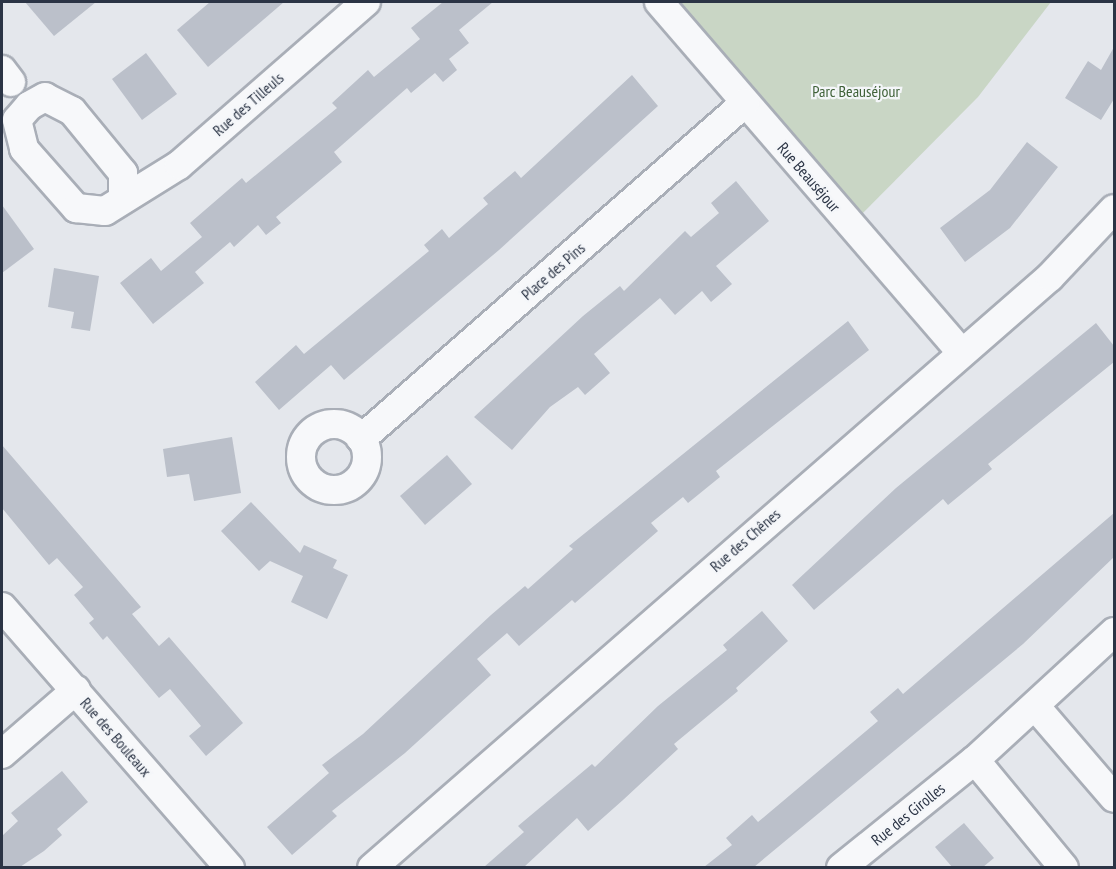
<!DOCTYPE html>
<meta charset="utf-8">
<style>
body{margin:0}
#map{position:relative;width:1116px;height:869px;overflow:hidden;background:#e4e7ec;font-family:"PT Sans Narrow",sans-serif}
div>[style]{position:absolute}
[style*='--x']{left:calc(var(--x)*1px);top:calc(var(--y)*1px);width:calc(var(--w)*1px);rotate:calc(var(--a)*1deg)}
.green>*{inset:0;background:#c9d6c5}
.building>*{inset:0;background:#bbc0ca}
.roads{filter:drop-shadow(2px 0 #a9aeb7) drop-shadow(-2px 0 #a9aeb7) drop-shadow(0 2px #a9aeb7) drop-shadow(0 -2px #a9aeb7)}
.minor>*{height:28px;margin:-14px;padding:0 14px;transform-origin:14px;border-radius:14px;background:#f7f8fa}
.minor>.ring{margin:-14px;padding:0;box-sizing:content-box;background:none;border:28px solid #f7f8fa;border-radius:50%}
span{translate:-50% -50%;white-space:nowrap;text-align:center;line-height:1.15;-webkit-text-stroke:4.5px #f4f6f9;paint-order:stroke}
.park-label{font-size:16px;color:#3f6138}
.street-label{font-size:16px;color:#2b3445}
.frame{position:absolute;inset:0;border:3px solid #2b3445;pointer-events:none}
</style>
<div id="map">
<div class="green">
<i style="clip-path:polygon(660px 2px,1051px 2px,978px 97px,851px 225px)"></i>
</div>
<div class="building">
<i style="clip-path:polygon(25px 2px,96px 2px,54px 36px)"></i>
<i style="clip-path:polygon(210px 2px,284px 2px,208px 67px,177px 30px)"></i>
<i style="clip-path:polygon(443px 2px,493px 2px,459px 30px,469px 43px,449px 59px,457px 70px,443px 82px,435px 73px,411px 93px,407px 88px,334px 152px,342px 162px,276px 217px,281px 223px,266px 235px,258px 225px,234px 247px,230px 242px,195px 272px,204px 283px,153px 324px,120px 283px,151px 258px,161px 271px,202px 237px,190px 223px,242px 178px,246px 183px,337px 108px,332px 103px,368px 70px,374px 77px,420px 39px,411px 28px)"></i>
<i style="clip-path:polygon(1114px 47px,1114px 99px,1101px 120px,1065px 98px,1088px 61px,1101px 70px)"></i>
<i style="clip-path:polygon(146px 53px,177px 94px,142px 120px,112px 79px)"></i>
<i style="clip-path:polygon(632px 75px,658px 106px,499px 250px,344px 380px,331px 365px,279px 410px,255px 382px,296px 345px,304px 354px,429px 251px,424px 245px,442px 229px,449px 238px,488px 204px,483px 198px,515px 171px,521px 178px)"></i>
<i style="clip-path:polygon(1027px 142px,1058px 167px,1010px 228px,965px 262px,940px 228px,990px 190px)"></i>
<i style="clip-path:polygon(736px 181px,769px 221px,716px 266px,732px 284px,711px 302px,702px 291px,675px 315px,660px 298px,594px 354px,610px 373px,585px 395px,578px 387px,550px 407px,512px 450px,474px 417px,583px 316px,620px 286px,624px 291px,685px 231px,691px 237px,719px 213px,711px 203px)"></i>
<i style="clip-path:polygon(2px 205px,34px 249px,2px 273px)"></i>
<i style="clip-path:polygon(54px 268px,99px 276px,90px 331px,71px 328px,74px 312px,48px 307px)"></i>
<i style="clip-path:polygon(848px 321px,869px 350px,716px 471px,720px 477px,688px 503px,683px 497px,651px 523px,658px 531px,575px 603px,572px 600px,519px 646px,507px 633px,477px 659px,491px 675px,405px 753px,332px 811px,337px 816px,292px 855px,267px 827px,329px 773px,322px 765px,363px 734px,491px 615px,525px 586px,528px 589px,573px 549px,569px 546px)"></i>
<i style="clip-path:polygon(1096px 323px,1114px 346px,1114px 362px,988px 464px,992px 469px,948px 505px,943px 499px,814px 610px,792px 585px,896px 488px)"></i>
<i style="clip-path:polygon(232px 437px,241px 493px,194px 501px,189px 474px,167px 477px,163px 449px)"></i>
<i style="clip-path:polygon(2px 445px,141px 607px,132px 614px,159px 646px,169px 637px,243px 723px,206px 756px,189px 736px,201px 726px,170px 689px,159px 698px,107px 636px,103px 640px,89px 623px,94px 619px,74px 595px,83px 587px,57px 558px,49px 565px,2px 508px)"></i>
<i style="clip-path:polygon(447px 455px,472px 484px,425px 525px,400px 496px)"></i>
<i style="clip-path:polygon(251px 502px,300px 553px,304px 545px,337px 560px,333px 568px,348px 575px,327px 619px,291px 602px,303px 576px,270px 561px,259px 571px,221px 531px)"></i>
<i style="clip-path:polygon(1114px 513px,1114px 557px,1023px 644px,754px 867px,704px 867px,732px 845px,726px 838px,752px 815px,758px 822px,878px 721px,870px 712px,898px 688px,903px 694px)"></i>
<i style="clip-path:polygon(762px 611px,788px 641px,736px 688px,738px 691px,674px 744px,678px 749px,623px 800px,588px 831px,577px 818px,524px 867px,484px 867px,524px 832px,518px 826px,592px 764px,595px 767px,658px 706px,727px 650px,723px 645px)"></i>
<i style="clip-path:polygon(62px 771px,88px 802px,57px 829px,62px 835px,44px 851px,20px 867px,2px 867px,2px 836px,18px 821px,11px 813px)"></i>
<i style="clip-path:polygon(964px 823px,994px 858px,983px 867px,952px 867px,935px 847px)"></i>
</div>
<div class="roads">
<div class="minor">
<i style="--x:659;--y:2;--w:461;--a:49.2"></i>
<i style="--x:2;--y:70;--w:15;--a:53"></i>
<i style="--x:123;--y:198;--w:25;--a:-90"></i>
<i style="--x:123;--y:173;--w:80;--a:-129.4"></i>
<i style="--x:72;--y:111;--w:30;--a:-153"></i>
<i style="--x:45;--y:97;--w:18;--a:151"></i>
<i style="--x:29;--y:106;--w:18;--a:131"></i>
<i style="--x:17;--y:120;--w:30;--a:76"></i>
<i style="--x:24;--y:149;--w:79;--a:48.6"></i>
<i style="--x:76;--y:208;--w:29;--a:6"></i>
<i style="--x:105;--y:211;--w:87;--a:-31.9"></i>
<i style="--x:179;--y:165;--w:248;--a:-41.1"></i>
<i class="ring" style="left:301px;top:424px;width:38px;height:38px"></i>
<i style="--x:361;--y:439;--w:510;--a:-41.19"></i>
<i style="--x:2;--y:607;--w:347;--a:48.9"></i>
<i style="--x:1035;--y:706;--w:121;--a:49.3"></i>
<i style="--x:2;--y:754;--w:98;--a:-40.9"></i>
<i style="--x:975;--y:760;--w:140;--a:50.5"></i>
<i style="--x:372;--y:868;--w:899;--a:-41.08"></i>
<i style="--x:1050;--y:277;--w:93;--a:-46.7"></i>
<i style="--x:841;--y:868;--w:172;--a:-38.9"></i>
<i style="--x:975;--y:760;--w:189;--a:-42.6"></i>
</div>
</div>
<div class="park-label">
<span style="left:856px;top:91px">Parc Beauséjour</span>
</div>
<div class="street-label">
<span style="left:248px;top:104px;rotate:-41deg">Rue des Tilleuls</span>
<span style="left:809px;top:177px;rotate:49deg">Rue Beauséjour</span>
<span style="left:553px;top:271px;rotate:-41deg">Place des Pins</span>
<span style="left:745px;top:540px;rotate:-41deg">Rue des Chênes</span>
<span style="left:116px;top:737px;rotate:49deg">Rue des Bouleaux</span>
<span style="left:908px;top:814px;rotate:-39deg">Rue des Girolles</span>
</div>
<div class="frame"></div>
</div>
